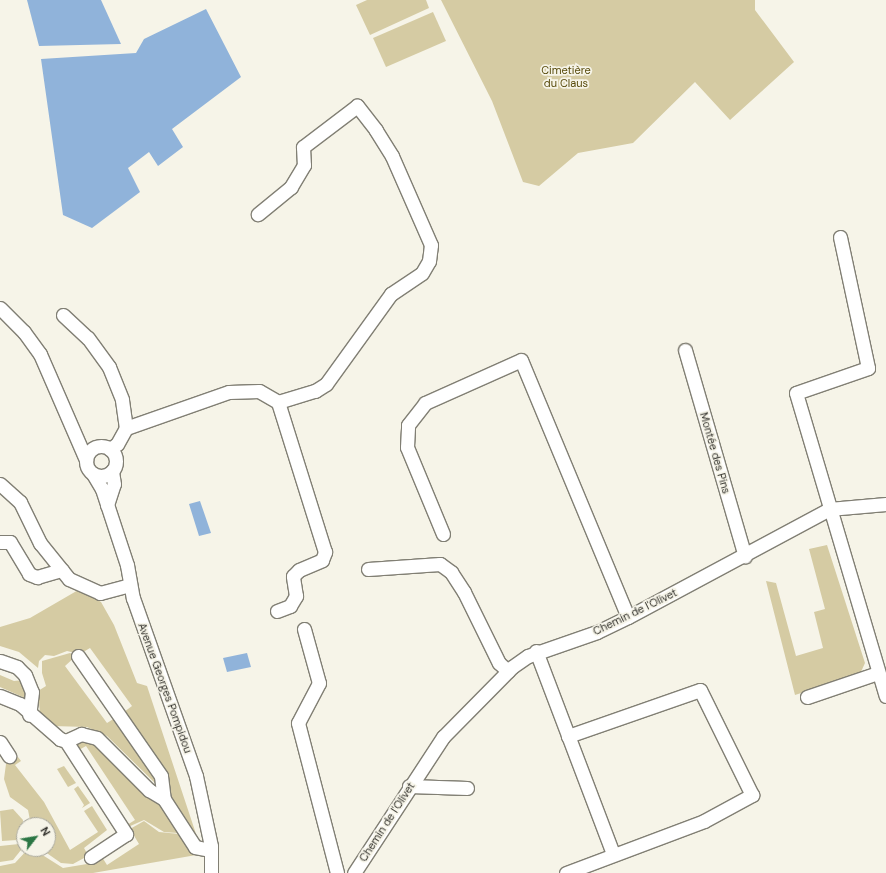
<!DOCTYPE html>
<meta charset="utf-8">
<style>
body{margin:0}
#map{position:relative;width:886px;height:873px;overflow:hidden;background:#f6f4e8;font-family:"DM Sans",sans-serif}
div>[style]{position:absolute}
[style*='--x']{left:calc(var(--x)*1px);top:calc(var(--y)*1px);width:calc(var(--w)*1px);rotate:calc(var(--a)*1deg)}
.green>*{inset:0;background:#d5cba3}
.water>*{inset:0;background:#90b3da}
.roads{filter:drop-shadow(1px 0 #817f74) drop-shadow(-1px 0 #817f74) drop-shadow(0 1px #817f74) drop-shadow(0 -1px #817f74)}
.street>*{height:13px;margin:-6.5px;padding:0 6.5px;transform-origin:6.5px;border-radius:6.5px;background:#fff}
.street>.ring{margin:-6.5px;padding:0;box-sizing:content-box;background:none;border:13px solid #fff;border-radius:50%}
span{translate:-50% -50%;white-space:nowrap;text-align:center;line-height:1.15;-webkit-text-stroke:3.5px #f6f4e8;paint-order:stroke}
.park-label{font-size:11px;color:#584b0c}
.street-label{font-size:11px;color:#31302b}
.north{position:absolute;left:16px;top:817px;width:40px;height:40px;box-sizing:border-box;background:#f6f4e8;border:1px solid #a7a69c;border-radius:50%;rotate:59deg;font-size:11px;font-weight:700;line-height:16px;text-align:center;color:#31302b}
.north::after{content:'';display:block;margin:auto;width:14px;height:18px;background:#2b7644;clip-path:polygon(50% 0,100% 100%,50% 72%,0 100%)}
</style>
<div id="map">
<div class="green">
<i style="clip-path:polygon(367px 0,426px 0,429px 8px,370px 35px,356px 5px)"></i>
<i style="clip-path:polygon(441px 0,755px 0,755px 10px,794px 62px,730px 120px,695px 82px,633px 143px,578px 153px,539px 186px,523px 182px,492px 101px)"></i>
<i style="clip-path:polygon(433px 12px,446px 41px,386px 67px,373px 38px)"></i>
<i style="clip-path:polygon(827px 545px,865px 663px,860px 674px,795px 695px,766px 581px,776px 583px,796px 656px,823px 648px,814px 612px,825px 609px,809px 549px)"></i>
<i style="clip-path:polygon(80px 589px,101px 602px,114px 625px,137px 683px,147px 686px,198px 840px,170px 796px,159px 761px,124px 712px,132px 706px,90px 648px,80px 654px,67px 651px,54px 656px,45px 655px,39px 661px,38px 668px,19px 652px,0 646px,0 627px,30px 618px)"></i>
<i style="clip-path:polygon(70px 653px,76px 656px,65px 666px,107px 723px,115px 718px,157px 777px,156px 784px,107px 736px,87px 727px,52px 726px,40px 713px,38px 691px,46px 686px,42px 673px,42px 661px)"></i>
<i style="clip-path:polygon(0 675px,14px 681px,23px 680px,29px 692px,25px 698px,0 687px)"></i>
<i style="clip-path:polygon(79px 740px,94px 742px,163px 809px,178px 833px,164px 832px,144px 820px,128px 827px,127px 825px,135px 820px,86px 746px,77px 751px,76px 745px)"></i>
<i style="clip-path:polygon(18px 757px,21px 761px,15px 765px,44px 802px,70px 850px,98px 832px,84px 811px,92px 806px,107px 830px,84px 848px,88px 855px,84px 858px,73px 864px,61px 863px,41px 849px,48px 849px,48px 825px,31px 825px,28px 810px,10px 797px,4px 779px,6px 764px)"></i>
<i style="clip-path:polygon(64px 766px,76px 783px,68px 787px,57px 769px)"></i>
<i style="clip-path:polygon(78px 786px,90px 803px,82px 808px,84px 805px,74px 789px)"></i>
<i style="clip-path:polygon(13px 809px,23px 820px,22px 833px,17px 840px,2px 841px,0 811px)"></i>
<i style="clip-path:polygon(144px 821px,159px 832px,179px 834px,202px 854px,93px 873px,0 873px,0 866px,15px 863px,28px 849px,33px 849px,63px 868px,93px 863px,102px 857px,107px 865px,139px 844px,130px 829px)"></i>
<i style="clip-path:polygon(19px 844px,21px 850px,13px 860px,0 862px,0 846px)"></i>
</div>
<div class="water">
<i style="clip-path:polygon(27px 0,101px 0,121px 44px,39px 46px)"></i>
<i style="clip-path:polygon(206px 9px,241px 77px,172px 129px,183px 147px,158px 166px,149px 152px,128px 168px,140px 192px,92px 228px,63px 215px,41px 59px,136px 53px,144px 39px)"></i>
<i style="clip-path:polygon(200px 501px,211px 533px,199px 536px,189px 504px)"></i>
<i style="clip-path:polygon(247px 653px,251px 667px,227px 672px,223px 658px)"></i>
</div>
<div class="roads">
<div class="street">
<i style="--x:840;--y:237;--w:134;--a:77.9"></i>
<i style="--x:868;--y:368;--w:76;--a:160.9"></i>
<i style="--x:796;--y:393;--w:316;--a:73.5"></i>
<i style="--x:0;--y:308;--w:34;--a:45"></i>
<i style="--x:24;--y:332;--w:27;--a:54"></i>
<i style="--x:40;--y:354;--w:116;--a:66.5"></i>
<i style="--x:63;--y:315;--w:34;--a:43"></i>
<i style="--x:88;--y:338;--w:36;--a:54"></i>
<i style="--x:109;--y:367;--w:35;--a:68"></i>
<i style="--x:122;--y:400;--w:28;--a:82"></i>
<i style="--x:126;--y:428;--w:18;--a:119"></i>
<i style="--x:117;--y:444;--w:9;--a:144"></i>
<i style="--x:685;--y:350;--w:215;--a:73.8"></i>
<i style="--x:126;--y:428;--w:109;--a:-19.3"></i>
<i style="--x:229;--y:392;--w:30;--a:-2"></i>
<i style="--x:259;--y:391;--w:22;--a:30"></i>
<i style="--x:278;--y:402;--w:39;--a:-17"></i>
<i style="--x:315;--y:391;--w:13;--a:-32"></i>
<i style="--x:326;--y:384;--w:111;--a:-54.2"></i>
<i style="--x:391;--y:294;--w:37;--a:-34"></i>
<i style="--x:422;--y:273;--w:14;--a:-60"></i>
<i style="--x:429;--y:261;--w:16;--a:-83"></i>
<i style="--x:431;--y:245;--w:97;--a:-113.7"></i>
<i style="--x:392;--y:156;--w:31;--a:-122"></i>
<i style="--x:376;--y:130;--w:31;--a:-128"></i>
<i style="--x:357;--y:106;--w:68;--a:142.8"></i>
<i style="--x:303;--y:147;--w:18;--a:87"></i>
<i style="--x:304;--y:165;--w:26;--a:121"></i>
<i style="--x:291;--y:187;--w:43;--a:140.7"></i>
<i class="ring" style="left:86px;top:446px;width:17px;height:17px"></i>
<i style="--x:93;--y:474;--w:17;--a:59"></i>
<i style="--x:102;--y:489;--w:80;--a:71.8"></i>
<i style="--x:127;--y:565;--w:34;--a:80"></i>
<i style="--x:133;--y:598;--w:189;--a:70.5"></i>
<i style="--x:196;--y:776;--w:72;--a:77.9"></i>
<i style="--x:211;--y:846;--w:27;--a:90"></i>
<i style="--x:0;--y:484;--w:27;--a:42"></i>
<i style="--x:20;--y:502;--w:46;--a:64"></i>
<i style="--x:40;--y:543;--w:46;--a:51.1"></i>
<i style="--x:69;--y:579;--w:34;--a:24"></i>
<i style="--x:100;--y:593;--w:31;--a:-15"></i>
<i style="--x:107;--y:505;--w:22;--a:-72"></i>
<i style="--x:114;--y:484;--w:13;--a:-99"></i>
<i style="--x:443;--y:534;--w:94;--a:-112.5"></i>
<i style="--x:407;--y:447;--w:22;--a:-87"></i>
<i style="--x:408;--y:425;--w:28;--a:-52"></i>
<i style="--x:425;--y:403;--w:105;--a:-24.1"></i>
<i style="--x:521;--y:360;--w:278;--a:67.4"></i>
<i style="--x:0;--y:542;--w:10;--a:0"></i>
<i style="--x:10;--y:542;--w:37;--a:59"></i>
<i style="--x:29;--y:574;--w:9;--a:21"></i>
<i style="--x:37;--y:577;--w:26;--a:-16"></i>
<i style="--x:368;--y:569;--w:72;--a:-4"></i>
<i style="--x:440;--y:564;--w:14;--a:36"></i>
<i style="--x:451;--y:572;--w:24;--a:57"></i>
<i style="--x:464;--y:592;--w:79;--a:63.8"></i>
<i style="--x:499;--y:663;--w:12;--a:42"></i>
<i style="--x:277;--y:611;--w:14;--a:-21"></i>
<i style="--x:290;--y:606;--w:12;--a:-59"></i>
<i style="--x:296;--y:596;--w:20;--a:-99"></i>
<i style="--x:293;--y:576;--w:8;--a:-45"></i>
<i style="--x:299;--y:570;--w:25;--a:-23"></i>
<i style="--x:322;--y:560;--w:9;--a:-69"></i>
<i style="--x:325;--y:552;--w:157;--a:-107.4"></i>
<i style="--x:304;--y:629;--w:56;--a:74.5"></i>
<i style="--x:319;--y:683;--w:45;--a:117.7"></i>
<i style="--x:298;--y:723;--w:155;--a:75.4"></i>
<i style="--x:536;--y:651;--w:217;--a:69.2"></i>
<i style="--x:78;--y:656;--w:146;--a:55.3"></i>
<i style="--x:161;--y:776;--w:23;--a:83"></i>
<i style="--x:0;--y:661;--w:18;--a:19"></i>
<i style="--x:17;--y:667;--w:11;--a:45"></i>
<i style="--x:25;--y:675;--w:18;--a:68"></i>
<i style="--x:32;--y:692;--w:23;--a:97"></i>
<i style="--x:0;--y:696;--w:22;--a:22"></i>
<i style="--x:20;--y:704;--w:53;--a:41.2"></i>
<i style="--x:60;--y:739;--w:6;--a:18"></i>
<i style="--x:66;--y:741;--w:17;--a:-25"></i>
<i style="--x:81;--y:734;--w:16;--a:14"></i>
<i style="--x:97;--y:738;--w:74;--a:45"></i>
<i style="--x:149;--y:790;--w:17;--a:31"></i>
<i style="--x:164;--y:799;--w:57;--a:57.1"></i>
<i style="--x:195;--y:847;--w:16;--a:11"></i>
<i style="--x:807;--y:697;--w:75;--a:-18.7"></i>
<i style="--x:66;--y:741;--w:111;--a:57.2"></i>
<i style="--x:126;--y:834;--w:42;--a:146.7"></i>
<i style="--x:0;--y:742;--w:17;--a:57"></i>
<i style="--x:409;--y:786;--w:58;--a:2"></i>
<i style="--x:354;--y:873;--w:163;--a:-56.8"></i>
<i style="--x:443;--y:737;--w:98;--a:-45.4"></i>
<i style="--x:512;--y:667;--w:19;--a:-35"></i>
<i style="--x:528;--y:656;--w:73;--a:-19.2"></i>
<i style="--x:597;--y:632;--w:34;--a:-26"></i>
<i style="--x:628;--y:617;--w:228;--a:-28.2"></i>
<i style="--x:829;--y:509;--w:57;--a:-5"></i>
<i style="--x:566;--y:873;--w:147;--a:-20.6"></i>
<i style="--x:704;--y:821;--w:55;--a:-28.4"></i>
<i style="--x:752;--y:795;--w:117;--a:-116.3"></i>
<i style="--x:700;--y:690;--w:140;--a:160.8"></i>
</div>
</div>
<div class="park-label">
<span style="left:566px;top:77px">Cimetière<br>du Claus</span>
</div>
<div class="street-label">
<span style="left:715px;top:453px;rotate:74deg">Montée des Pins</span>
<span style="left:635px;top:612px;rotate:-26deg">Chemin de l'Olivet</span>
<span style="left:165px;top:688px;rotate:70deg">Avenue Georges Pompidou</span>
<span style="left:387px;top:822px;rotate:-57deg">Chemin de l'Olivet</span>
</div>
<div class="north">N</div>
</div>
